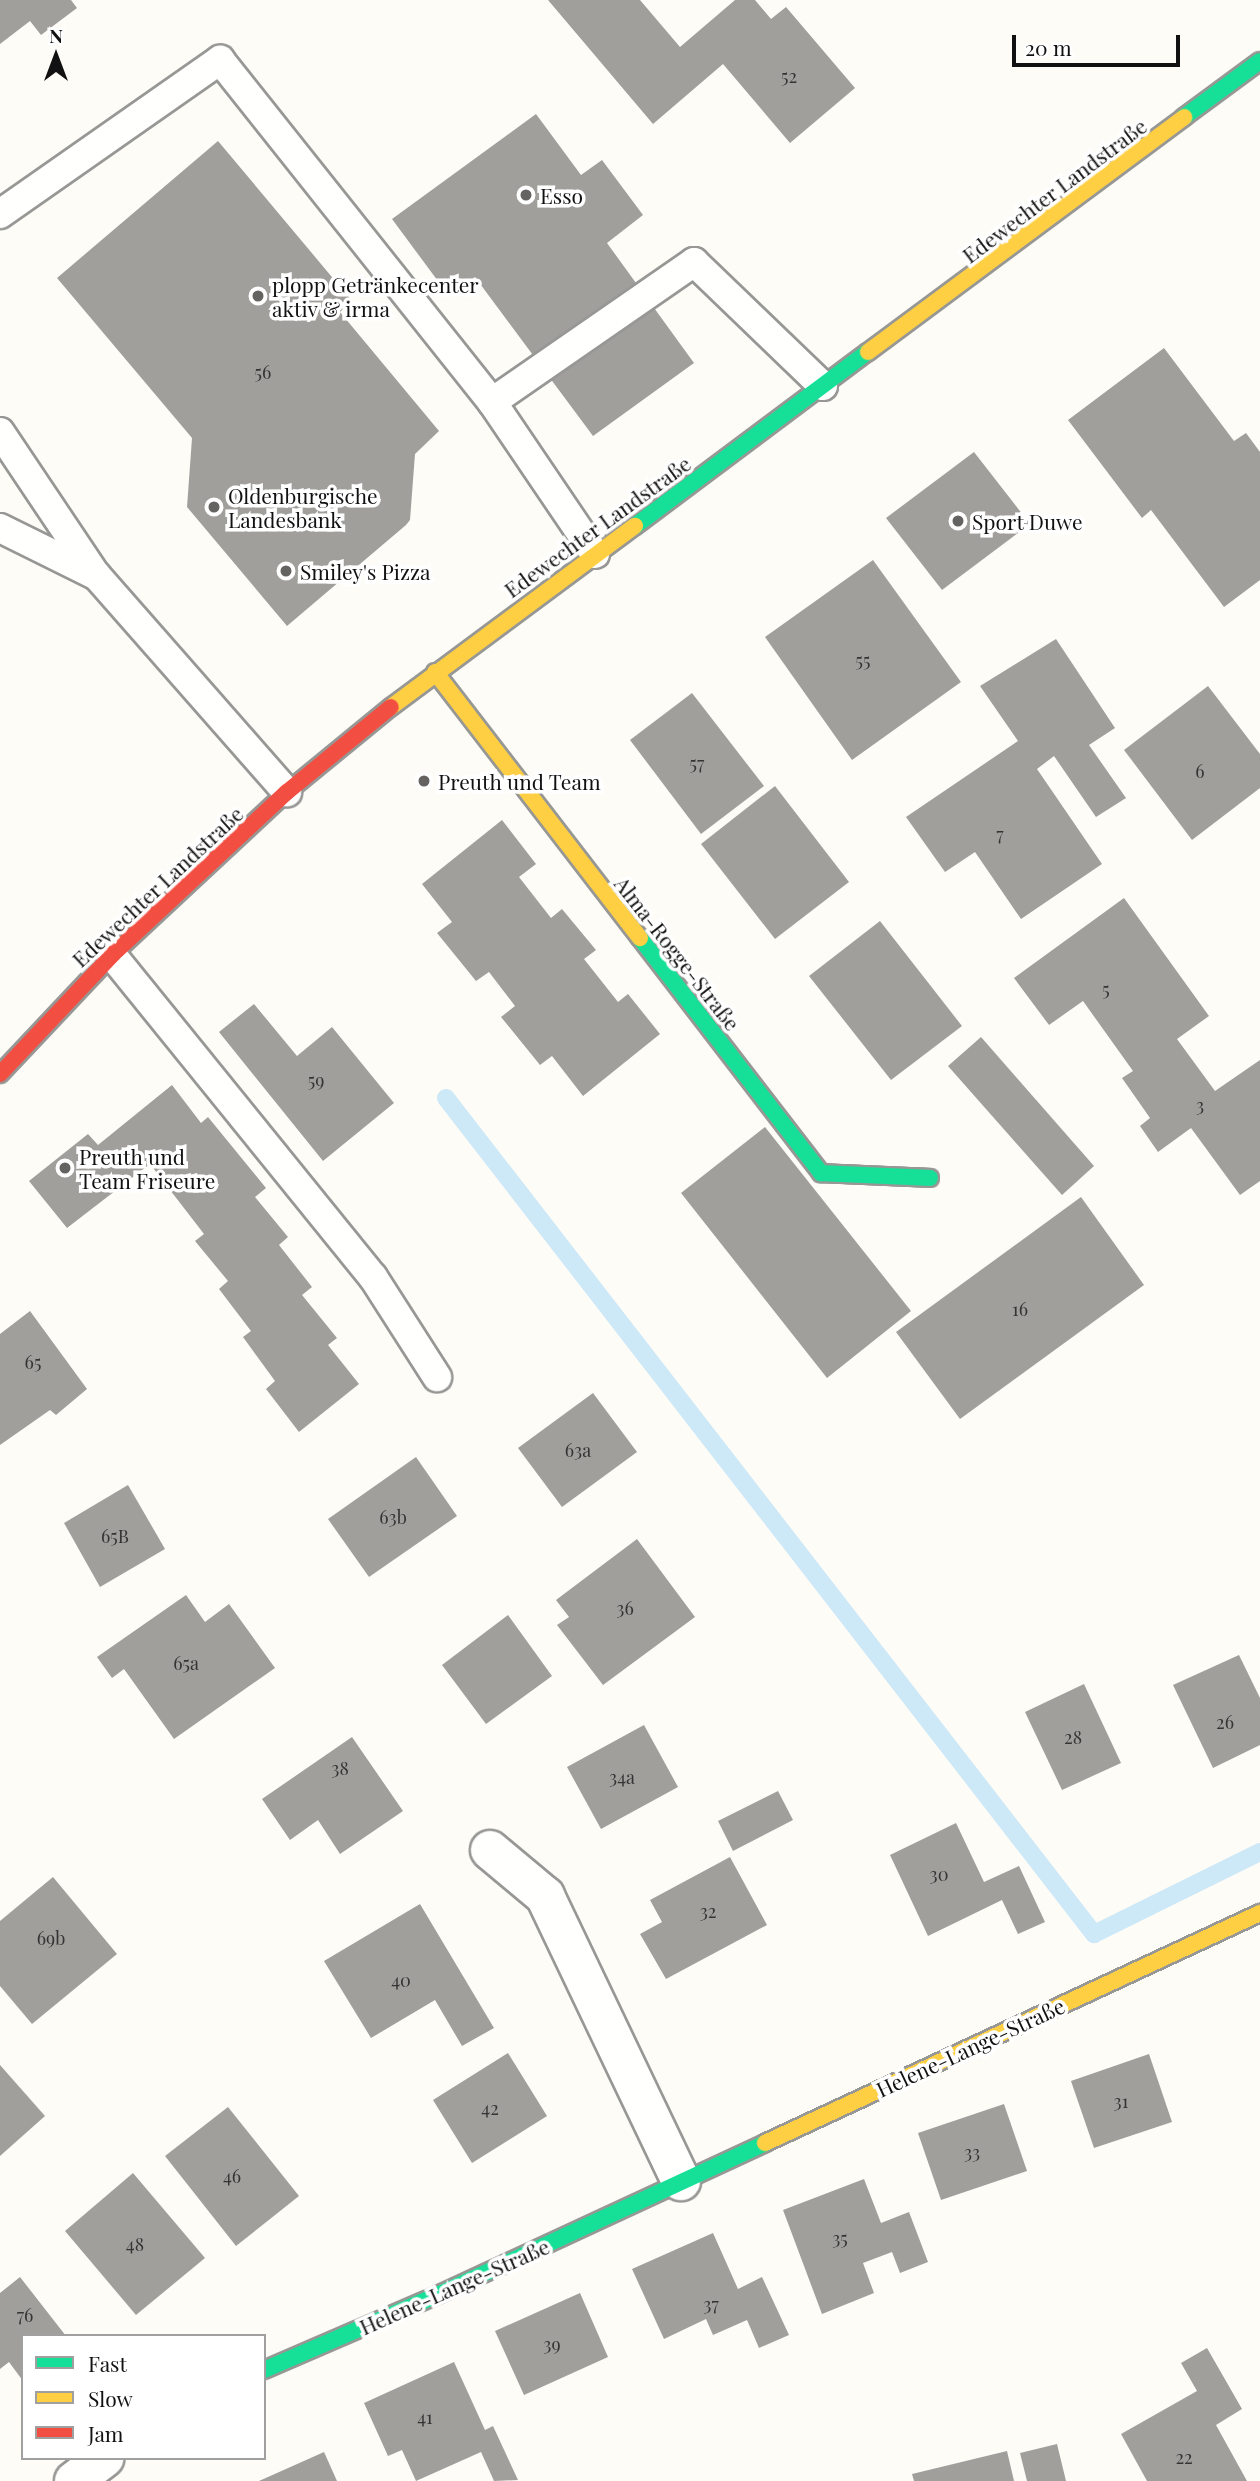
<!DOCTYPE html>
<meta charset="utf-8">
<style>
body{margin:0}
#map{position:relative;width:1260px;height:2481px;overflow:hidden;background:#fdfcf7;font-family:"Playfair Display",serif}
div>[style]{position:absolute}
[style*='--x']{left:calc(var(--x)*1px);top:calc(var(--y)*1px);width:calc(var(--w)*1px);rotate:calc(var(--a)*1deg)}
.stream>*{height:18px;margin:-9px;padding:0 9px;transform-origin:9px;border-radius:9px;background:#cde8f7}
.building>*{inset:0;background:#a19f9c}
.roads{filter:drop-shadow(2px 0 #979795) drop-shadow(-2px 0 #979795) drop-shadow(0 2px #979795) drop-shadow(0 -2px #979795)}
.lane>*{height:28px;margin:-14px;padding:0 14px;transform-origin:14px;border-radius:14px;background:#fffffe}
.street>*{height:38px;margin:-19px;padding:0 19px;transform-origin:19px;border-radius:19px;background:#fffffe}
.fast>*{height:16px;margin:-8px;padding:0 8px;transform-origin:8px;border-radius:8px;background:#16e098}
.slow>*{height:16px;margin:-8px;padding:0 8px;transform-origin:8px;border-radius:8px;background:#ffcf43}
.jam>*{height:16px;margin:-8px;padding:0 8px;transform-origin:8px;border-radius:8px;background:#f24e42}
.dots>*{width:19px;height:19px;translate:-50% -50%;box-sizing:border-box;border:4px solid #fff;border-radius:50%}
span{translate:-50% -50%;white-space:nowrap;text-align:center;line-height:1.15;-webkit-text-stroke:7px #fff;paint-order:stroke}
.number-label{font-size:18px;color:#353434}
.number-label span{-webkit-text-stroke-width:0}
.street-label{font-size:21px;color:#111}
.poi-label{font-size:21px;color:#111}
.left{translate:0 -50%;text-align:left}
.legend{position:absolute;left:21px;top:2334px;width:245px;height:126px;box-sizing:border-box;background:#fff;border:2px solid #a0a0a0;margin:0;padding:9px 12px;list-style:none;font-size:21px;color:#111}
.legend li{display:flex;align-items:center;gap:14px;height:35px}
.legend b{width:35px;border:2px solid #a0a0a0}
.north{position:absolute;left:21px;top:21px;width:70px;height:70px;-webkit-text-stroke:5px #fff;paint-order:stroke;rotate:0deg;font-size:19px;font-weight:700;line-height:28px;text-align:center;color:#111}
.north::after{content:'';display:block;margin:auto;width:24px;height:32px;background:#111;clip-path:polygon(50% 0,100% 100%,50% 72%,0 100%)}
.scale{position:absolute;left:1012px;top:35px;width:168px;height:32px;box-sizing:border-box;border:4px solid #111;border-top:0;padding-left:9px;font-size:21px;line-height:24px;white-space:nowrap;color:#111;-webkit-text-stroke:5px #fff;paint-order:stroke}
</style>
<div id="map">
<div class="stream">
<i style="--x:446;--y:1098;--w:1058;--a:52.22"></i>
<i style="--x:1094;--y:1934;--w:185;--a:-26.3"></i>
</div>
<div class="building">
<i style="clip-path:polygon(0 0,71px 0,77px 8px,41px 35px,30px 21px,0 44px)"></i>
<i style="clip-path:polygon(548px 0,640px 0,680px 47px,735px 0,755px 0,771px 19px,786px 7px,855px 88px,790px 143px,723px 64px,653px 124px)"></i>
<i style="clip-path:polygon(536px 114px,581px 175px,602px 160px,643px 215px,607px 243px,694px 363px,593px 436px,475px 277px,449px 296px,392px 219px)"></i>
<i style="clip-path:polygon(218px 141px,352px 301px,340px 312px,439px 431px,415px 454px,410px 520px,406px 525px,287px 626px,187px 507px,192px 438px,57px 278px)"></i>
<i style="clip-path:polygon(1164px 348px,1234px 441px,1246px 433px,1260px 452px,1260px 580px,1224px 607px,1151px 510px,1142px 518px,1068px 420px)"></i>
<i style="clip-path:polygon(974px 452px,1030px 524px,942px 590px,886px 518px)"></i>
<i style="clip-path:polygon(873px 560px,961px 682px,852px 760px,765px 637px)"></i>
<i style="clip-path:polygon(1056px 639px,1115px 728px,1089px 745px,1126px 798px,1096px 817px,1054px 756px,1037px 769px,1102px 864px,1021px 919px,975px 852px,945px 872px,906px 817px,1018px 741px,980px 686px)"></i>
<i style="clip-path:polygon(1208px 686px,1260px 754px,1260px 788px,1192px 840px,1124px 750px)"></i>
<i style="clip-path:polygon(692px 693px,764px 786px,701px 834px,630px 740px)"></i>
<i style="clip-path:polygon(775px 786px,849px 882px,775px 939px,701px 844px)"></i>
<i style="clip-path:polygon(502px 820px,536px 864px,519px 877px,551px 918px,562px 909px,596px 950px,584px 959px,618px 1002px,628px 994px,660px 1034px,583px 1096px,552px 1056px,540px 1065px,501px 1017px,515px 1006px,489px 972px,476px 981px,437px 933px,452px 922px,422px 884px)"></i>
<i style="clip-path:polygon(1124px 898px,1209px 1016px,1177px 1039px,1215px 1091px,1260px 1060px,1260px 1181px,1240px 1195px,1191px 1128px,1158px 1152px,1140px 1126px,1150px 1118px,1122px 1078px,1133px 1071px,1083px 1001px,1049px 1025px,1014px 978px)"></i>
<i style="clip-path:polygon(880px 921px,962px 1026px,891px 1080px,809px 976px)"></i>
<i style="clip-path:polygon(254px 1004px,297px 1056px,332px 1027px,394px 1103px,323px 1161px,219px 1032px)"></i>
<i style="clip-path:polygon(981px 1037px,1094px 1166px,1062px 1195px,948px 1066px)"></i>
<i style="clip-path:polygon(172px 1085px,201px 1123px,208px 1117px,266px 1188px,255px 1197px,288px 1237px,279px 1245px,312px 1287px,302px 1295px,337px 1338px,328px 1345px,359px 1384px,299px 1432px,266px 1389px,275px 1381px,243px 1337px,251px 1331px,219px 1289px,228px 1281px,195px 1241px,204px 1234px,150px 1164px,67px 1228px,29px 1181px,88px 1134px,98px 1145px)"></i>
<i style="clip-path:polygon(765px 1127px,911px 1311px,827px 1378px,681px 1193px)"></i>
<i style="clip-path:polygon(1081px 1197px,1144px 1285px,960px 1419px,896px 1332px)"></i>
<i style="clip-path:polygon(30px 1311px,87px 1389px,56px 1415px,50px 1410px,0 1445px,0 1334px)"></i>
<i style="clip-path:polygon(593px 1393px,637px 1452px,562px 1507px,518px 1448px)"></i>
<i style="clip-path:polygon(416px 1457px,457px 1516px,369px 1577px,328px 1519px)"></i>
<i style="clip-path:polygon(128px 1485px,165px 1549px,100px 1587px,64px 1523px)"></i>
<i style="clip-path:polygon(637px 1539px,695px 1617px,603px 1685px,557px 1625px,569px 1617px,556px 1600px)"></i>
<i style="clip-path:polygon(186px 1595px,205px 1622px,229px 1604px,275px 1668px,174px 1739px,124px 1669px,112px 1678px,97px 1657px)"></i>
<i style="clip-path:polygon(508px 1615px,552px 1676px,486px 1724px,442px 1665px)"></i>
<i style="clip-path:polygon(1239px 1655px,1260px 1698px,1260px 1745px,1213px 1768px,1173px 1685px)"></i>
<i style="clip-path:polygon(1084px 1684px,1121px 1763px,1062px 1790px,1025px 1712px)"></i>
<i style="clip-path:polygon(644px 1725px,678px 1787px,601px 1829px,567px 1767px)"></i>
<i style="clip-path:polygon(352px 1737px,403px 1811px,340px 1854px,318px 1820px,290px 1840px,262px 1799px)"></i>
<i style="clip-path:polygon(778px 1791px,793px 1820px,733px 1851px,718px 1821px)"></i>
<i style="clip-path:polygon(956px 1823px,984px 1882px,1019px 1866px,1045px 1922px,1018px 1934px,1002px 1900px,928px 1936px,890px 1855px)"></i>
<i style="clip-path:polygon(730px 1857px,767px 1925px,666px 1979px,640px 1934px,662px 1922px,650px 1900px)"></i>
<i style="clip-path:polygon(53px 1877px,117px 1954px,32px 2024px,0 1986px,0 1921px)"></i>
<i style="clip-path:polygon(420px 1904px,494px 2028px,462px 2046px,435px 2000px,371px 2038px,324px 1961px)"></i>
<i style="clip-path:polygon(508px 2053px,547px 2116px,472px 2163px,433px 2100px)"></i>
<i style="clip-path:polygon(1149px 2054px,1172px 2122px,1094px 2148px,1071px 2081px)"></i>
<i style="clip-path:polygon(0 2065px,45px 2116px,0 2156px)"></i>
<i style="clip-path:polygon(1004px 2104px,1027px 2171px,941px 2200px,918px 2133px)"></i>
<i style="clip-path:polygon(228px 2107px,299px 2196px,236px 2246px,165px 2156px)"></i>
<i style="clip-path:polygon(133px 2173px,205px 2258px,136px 2315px,65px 2231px)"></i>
<i style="clip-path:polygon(864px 2179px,881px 2223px,909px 2212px,928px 2262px,900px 2273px,892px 2252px,863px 2263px,874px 2293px,822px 2314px,783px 2210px)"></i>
<i style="clip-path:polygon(713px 2233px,738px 2289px,762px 2277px,789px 2335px,759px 2348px,747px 2320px,713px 2335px,706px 2319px,664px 2339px,632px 2269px)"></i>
<i style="clip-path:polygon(20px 2277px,66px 2336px,23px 2336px,23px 2381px,9px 2362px,0 2369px,0 2293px)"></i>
<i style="clip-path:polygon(580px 2293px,608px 2357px,524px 2395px,495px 2331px)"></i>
<i style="clip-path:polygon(1207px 2348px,1242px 2409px,1216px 2425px,1247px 2481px,1147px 2481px,1121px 2434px,1197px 2391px,1181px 2363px)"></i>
<i style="clip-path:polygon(454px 2362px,485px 2430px,493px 2426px,518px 2480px,494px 2481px,481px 2452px,416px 2481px,402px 2450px,388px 2456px,364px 2403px)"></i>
<i style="clip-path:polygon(1057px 2444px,1066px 2481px,1027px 2481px,1020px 2453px)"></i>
<i style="clip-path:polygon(1007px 2451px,1014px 2481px,914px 2481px,912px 2474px)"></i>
<i style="clip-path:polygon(324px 2452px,337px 2481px,259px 2481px)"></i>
</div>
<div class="roads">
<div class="lane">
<i style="--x:0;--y:214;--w:269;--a:-35"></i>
<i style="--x:220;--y:60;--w:437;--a:51.5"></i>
<i style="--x:0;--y:432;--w:171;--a:56.2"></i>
<i style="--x:0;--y:528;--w:108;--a:26.3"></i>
<i style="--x:97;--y:576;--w:288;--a:48.7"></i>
<i style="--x:595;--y:554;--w:184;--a:-124.1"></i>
<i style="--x:492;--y:402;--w:246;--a:-34.7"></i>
<i style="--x:694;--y:262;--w:179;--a:43.9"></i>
<i style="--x:112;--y:955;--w:414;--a:51"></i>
<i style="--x:373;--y:1277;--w:119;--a:57.4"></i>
</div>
<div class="street">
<i style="--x:490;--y:1850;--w:72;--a:39.9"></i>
<i style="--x:545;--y:1896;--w:316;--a:64.5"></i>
<i style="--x:74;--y:2481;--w:38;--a:-37"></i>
</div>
<div class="fast">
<i style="--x:1184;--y:117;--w:94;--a:-36.4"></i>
<i style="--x:635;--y:526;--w:291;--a:-36.8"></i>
<i style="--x:640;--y:938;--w:297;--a:52.4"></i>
<i style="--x:821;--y:1173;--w:109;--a:2.6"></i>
<i style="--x:264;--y:2370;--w:192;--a:-23.4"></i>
<i style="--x:440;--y:2294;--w:358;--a:-24.9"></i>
</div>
<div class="slow">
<i style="--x:868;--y:352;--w:394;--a:-36.6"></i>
<i style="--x:435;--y:672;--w:336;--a:52.4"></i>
<i style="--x:391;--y:707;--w:304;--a:-36.6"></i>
<i style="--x:765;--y:2143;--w:546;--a:-24.92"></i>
</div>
<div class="jam">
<i style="--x:0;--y:1074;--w:163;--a:-46.7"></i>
<i style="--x:112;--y:955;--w:239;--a:-43"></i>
<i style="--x:287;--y:792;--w:134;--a:-39.3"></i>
</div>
</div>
<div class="dots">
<i style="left:526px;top:195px;background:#646362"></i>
<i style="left:258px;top:296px;background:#646362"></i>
<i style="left:214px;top:507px;background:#646362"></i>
<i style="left:958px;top:521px;background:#646362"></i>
<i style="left:286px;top:571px;background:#646362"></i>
<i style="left:424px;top:781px;background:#646362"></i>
<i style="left:65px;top:1168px;background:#646362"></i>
</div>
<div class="number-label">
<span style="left:789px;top:76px">52</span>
<span style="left:263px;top:372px">56</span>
<span style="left:863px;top:660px">55</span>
<span style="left:697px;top:763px">57</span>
<span style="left:1200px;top:771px">6</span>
<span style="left:1000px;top:834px">7</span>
<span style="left:1106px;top:989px">5</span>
<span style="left:316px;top:1080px">59</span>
<span style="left:1200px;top:1105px">3</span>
<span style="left:1020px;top:1309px">16</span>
<span style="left:33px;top:1362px">65</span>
<span style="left:578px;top:1450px">63a</span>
<span style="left:393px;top:1517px">63b</span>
<span style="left:115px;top:1536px">65B</span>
<span style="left:625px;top:1608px">36</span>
<span style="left:186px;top:1663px">65a</span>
<span style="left:1225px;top:1722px">26</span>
<span style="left:1073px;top:1737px">28</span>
<span style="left:340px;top:1768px">38</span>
<span style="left:622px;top:1777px">34a</span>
<span style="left:939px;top:1874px">30</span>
<span style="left:708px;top:1911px">32</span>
<span style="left:51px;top:1938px">69b</span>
<span style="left:401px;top:1980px">40</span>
<span style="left:1121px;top:2101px">31</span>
<span style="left:490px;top:2108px">42</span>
<span style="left:972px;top:2152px">33</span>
<span style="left:232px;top:2176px">46</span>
<span style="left:840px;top:2238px">35</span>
<span style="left:135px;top:2244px">48</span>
<span style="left:711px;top:2304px">37</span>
<span style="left:25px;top:2315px">76</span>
<span style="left:552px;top:2344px">39</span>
<span style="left:425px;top:2417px">41</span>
<span style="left:1184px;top:2457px">22</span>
</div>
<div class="street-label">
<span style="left:1054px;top:190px;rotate:-37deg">Edewechter Landstraße</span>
<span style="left:597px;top:526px;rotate:-36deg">Edewechter Landstraße</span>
<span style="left:157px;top:886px;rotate:-43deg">Edewechter Landstraße</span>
<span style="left:678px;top:953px;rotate:52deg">Alma-Rogge-Straße</span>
<span style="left:970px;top:2047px;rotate:-25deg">Helene-Lange-Straße</span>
<span style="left:454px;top:2286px;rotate:-24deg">Helene-Lange-Straße</span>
</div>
<div class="poi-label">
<span class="left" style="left:540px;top:195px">Esso</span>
<span class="left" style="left:272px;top:296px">plopp Getränkecenter<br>aktiv &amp; irma</span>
<span class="left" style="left:228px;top:507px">Oldenburgische<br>Landesbank</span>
<span class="left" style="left:972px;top:521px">Sport Duwe</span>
<span class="left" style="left:300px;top:571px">Smiley's Pizza</span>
<span class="left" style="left:438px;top:781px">Preuth und Team</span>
<span class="left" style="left:79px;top:1168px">Preuth und<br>Team Friseure</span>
</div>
<ul class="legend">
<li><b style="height:9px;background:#16e098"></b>Fast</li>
<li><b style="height:9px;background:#ffcf43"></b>Slow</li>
<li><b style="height:9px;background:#f24e42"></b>Jam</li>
</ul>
<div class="north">N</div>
<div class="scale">20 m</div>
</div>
